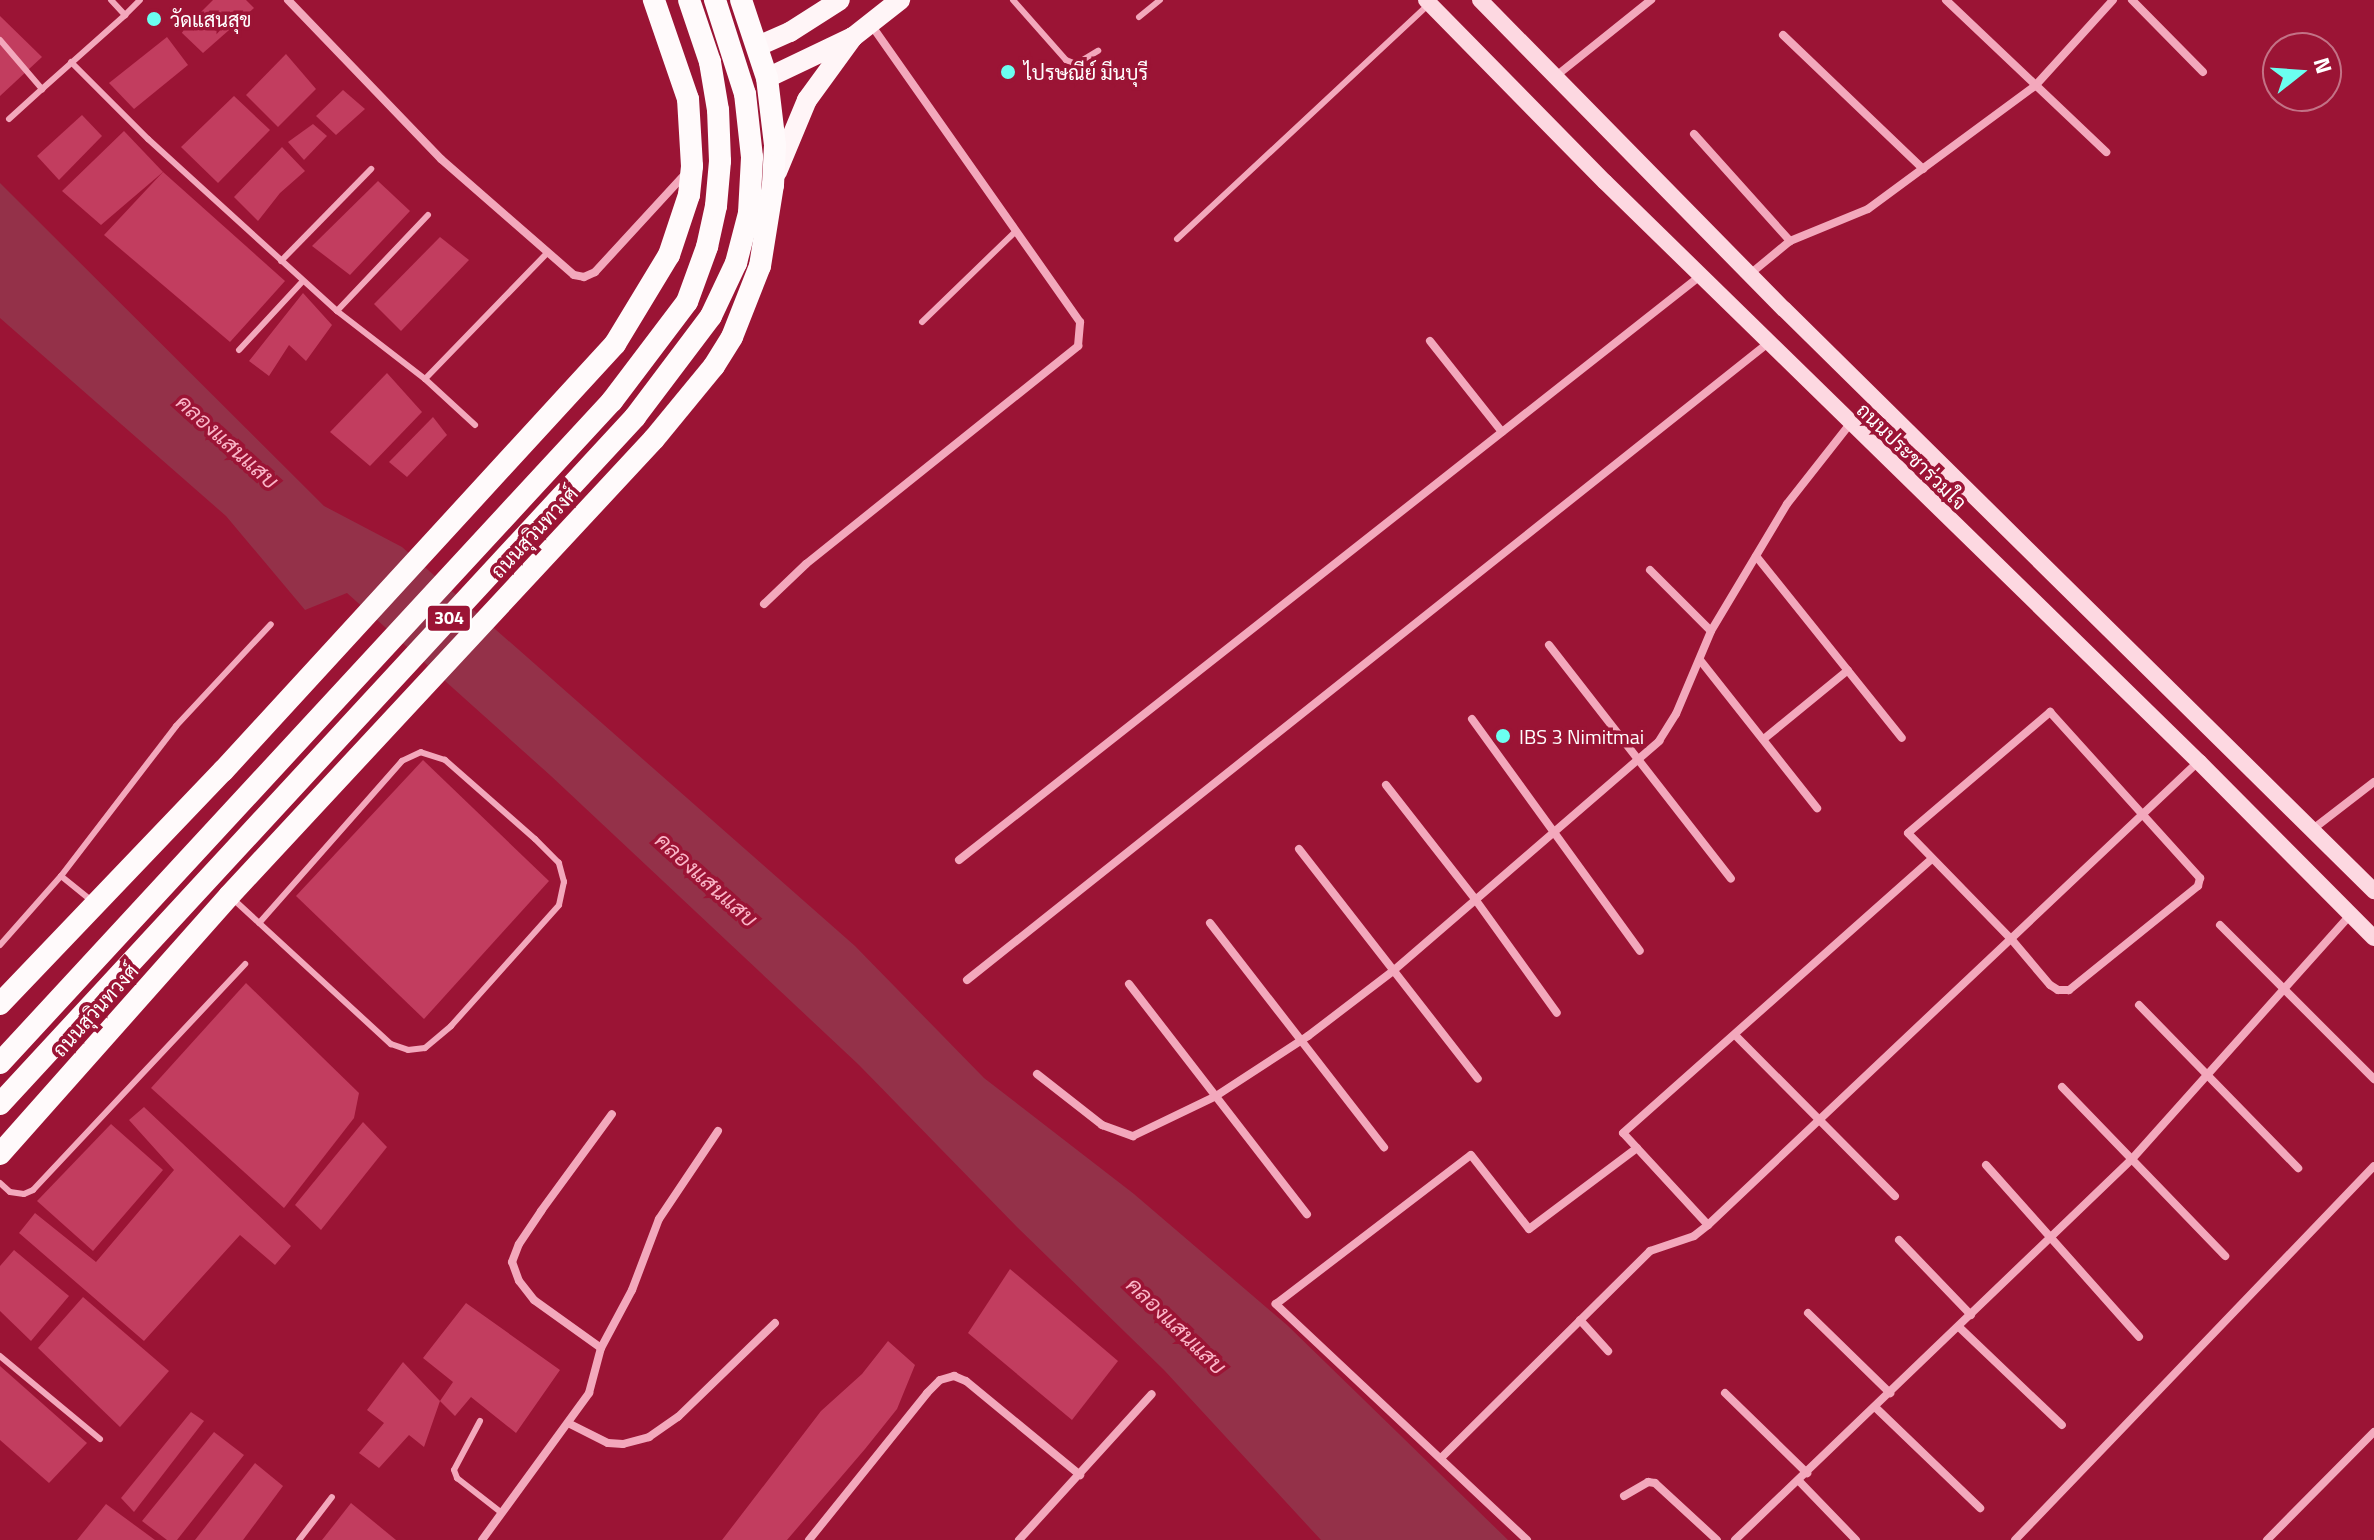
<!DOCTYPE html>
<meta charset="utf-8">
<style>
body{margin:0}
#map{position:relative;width:2374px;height:1540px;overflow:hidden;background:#9b1435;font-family:"Titillium Web",Sarabun,sans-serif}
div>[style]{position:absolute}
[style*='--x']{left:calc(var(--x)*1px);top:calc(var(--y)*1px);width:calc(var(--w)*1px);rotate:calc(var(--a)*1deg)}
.water>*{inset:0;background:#943149}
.building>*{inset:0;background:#c23d5f}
.service>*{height:6px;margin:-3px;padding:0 3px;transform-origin:3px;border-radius:3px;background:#f3a8bc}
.minor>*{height:8px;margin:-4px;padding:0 4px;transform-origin:4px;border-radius:4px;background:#f3a8bc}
.secondary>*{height:16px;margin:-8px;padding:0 8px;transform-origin:8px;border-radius:8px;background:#fdd8e1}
.primary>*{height:20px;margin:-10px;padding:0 10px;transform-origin:10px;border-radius:10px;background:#fff5f7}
.trunk>*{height:22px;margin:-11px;padding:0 11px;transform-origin:11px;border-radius:11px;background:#fffafb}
.dots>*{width:22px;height:22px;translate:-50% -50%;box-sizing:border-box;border:4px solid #9b1435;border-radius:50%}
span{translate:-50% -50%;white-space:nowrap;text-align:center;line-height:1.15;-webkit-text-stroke:7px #9b1435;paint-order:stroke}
.shield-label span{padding:2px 6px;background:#9b1435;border:2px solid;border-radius:6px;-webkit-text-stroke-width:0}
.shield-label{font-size:18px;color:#fff;font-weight:700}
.poi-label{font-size:20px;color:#fff}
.left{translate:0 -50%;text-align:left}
.street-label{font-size:20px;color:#fff}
.water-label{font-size:22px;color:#fab5c7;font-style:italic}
.north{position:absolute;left:2262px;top:32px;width:80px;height:80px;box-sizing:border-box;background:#9b1435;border:2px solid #c37286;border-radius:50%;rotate:73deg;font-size:22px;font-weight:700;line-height:32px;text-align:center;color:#fff}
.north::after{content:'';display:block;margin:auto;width:28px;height:36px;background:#6bfff0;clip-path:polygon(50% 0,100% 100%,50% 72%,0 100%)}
</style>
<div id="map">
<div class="water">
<i style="clip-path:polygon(0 183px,324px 506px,402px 547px,855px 946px,984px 1078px,1134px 1194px,1287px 1325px,1508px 1540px,1321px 1540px,1164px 1370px,1017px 1227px,859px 1065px,551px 776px,347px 593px,305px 610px,226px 516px,0 318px)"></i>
</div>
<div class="building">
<i style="clip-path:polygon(213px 0,246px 0,254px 8px,203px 53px,181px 32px)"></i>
<i style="clip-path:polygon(0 16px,42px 57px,0 96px)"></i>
<i style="clip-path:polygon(167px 37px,188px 65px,134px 109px,109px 83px)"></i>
<i style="clip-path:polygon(286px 54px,316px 89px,278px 127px,246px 95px)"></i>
<i style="clip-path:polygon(343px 90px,365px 109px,336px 135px,316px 116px)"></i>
<i style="clip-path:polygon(234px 96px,270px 130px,218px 183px,181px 147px)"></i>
<i style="clip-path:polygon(82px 115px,102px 136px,59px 180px,37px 156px)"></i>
<i style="clip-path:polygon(313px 124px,327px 136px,304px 160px,288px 142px)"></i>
<i style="clip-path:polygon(124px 131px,163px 172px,101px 225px,62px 191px)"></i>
<i style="clip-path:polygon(282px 147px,305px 171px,280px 193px,258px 221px,234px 197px)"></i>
<i style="clip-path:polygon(163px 172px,285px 281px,230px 342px,104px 235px)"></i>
<i style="clip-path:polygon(378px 181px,410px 211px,350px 275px,312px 246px)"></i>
<i style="clip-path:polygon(440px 237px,469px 260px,401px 331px,374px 304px)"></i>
<i style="clip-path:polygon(303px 293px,332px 325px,306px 361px,289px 345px,269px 376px,249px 361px)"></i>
<i style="clip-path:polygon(387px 373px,422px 412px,370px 466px,330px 432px)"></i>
<i style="clip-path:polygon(433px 417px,447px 435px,407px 477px,389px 462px)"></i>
<i style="clip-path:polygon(423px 760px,549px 881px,424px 1019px,296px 896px)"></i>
<i style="clip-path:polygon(246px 983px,359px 1093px,354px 1118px,284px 1208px,151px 1088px)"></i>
<i style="clip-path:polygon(144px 1107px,291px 1246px,275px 1265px,240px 1235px,144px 1341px,19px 1233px,35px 1213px,96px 1262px,174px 1170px,129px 1120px)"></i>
<i style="clip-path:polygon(363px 1122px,387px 1147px,321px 1230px,295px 1205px)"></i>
<i style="clip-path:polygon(111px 1124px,163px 1170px,93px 1251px,37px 1201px)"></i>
<i style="clip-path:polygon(14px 1250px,69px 1296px,31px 1341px,0 1311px,0 1266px)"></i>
<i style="clip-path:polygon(1010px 1269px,1118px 1361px,1072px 1420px,968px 1333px)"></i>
<i style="clip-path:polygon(83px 1297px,169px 1371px,120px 1427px,38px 1348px)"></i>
<i style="clip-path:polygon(466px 1303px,560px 1370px,516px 1433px,471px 1397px,455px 1416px,440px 1401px,453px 1382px,423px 1358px)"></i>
<i style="clip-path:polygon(888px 1341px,915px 1365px,897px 1409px,865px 1449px,787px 1540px,722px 1540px,821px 1411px,862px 1374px)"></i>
<i style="clip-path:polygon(403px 1362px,440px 1401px,424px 1447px,409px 1435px,379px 1468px,359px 1453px,384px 1423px,367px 1410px)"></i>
<i style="clip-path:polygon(0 1366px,87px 1443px,49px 1483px,0 1440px)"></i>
<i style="clip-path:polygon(191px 1412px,204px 1421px,134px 1512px,121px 1498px)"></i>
<i style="clip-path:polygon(214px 1432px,244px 1455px,177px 1540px,167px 1540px,142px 1521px)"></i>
<i style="clip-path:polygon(255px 1463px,283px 1486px,243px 1540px,195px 1540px)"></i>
<i style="clip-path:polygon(351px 1503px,396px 1540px,322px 1540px)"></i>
<i style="clip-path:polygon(106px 1504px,155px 1540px,77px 1540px)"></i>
</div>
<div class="service">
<i style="--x:111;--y:0;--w:21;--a:47"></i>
<i style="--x:125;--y:15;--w:21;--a:-45"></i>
<i style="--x:1013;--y:0;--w:80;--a:48.5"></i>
<i style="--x:1066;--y:60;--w:11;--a:22"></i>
<i style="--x:1076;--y:64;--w:26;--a:-31"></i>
<i style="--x:1139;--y:17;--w:27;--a:-39"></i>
<i style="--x:0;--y:40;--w:65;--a:49.4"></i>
<i style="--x:42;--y:89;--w:111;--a:-41.7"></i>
<i style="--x:71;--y:62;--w:109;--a:45"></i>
<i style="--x:148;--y:139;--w:256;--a:42.3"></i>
<i style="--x:9;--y:119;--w:45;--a:-42.3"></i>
<i style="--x:428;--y:215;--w:132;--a:133.5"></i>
<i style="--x:337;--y:311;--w:111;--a:37.7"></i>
<i style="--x:425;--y:379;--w:174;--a:-45.9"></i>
<i style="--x:1177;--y:239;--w:345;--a:-43"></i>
<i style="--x:281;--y:261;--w:129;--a:-45.6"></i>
<i style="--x:922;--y:322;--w:131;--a:-44.1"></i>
<i style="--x:239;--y:350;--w:94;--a:-47.2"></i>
<i style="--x:425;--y:379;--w:68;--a:42.6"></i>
<i style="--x:61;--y:876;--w:189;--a:-52.5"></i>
<i style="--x:176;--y:726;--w:139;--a:-47"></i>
<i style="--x:232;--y:898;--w:216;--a:42.6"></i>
<i style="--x:391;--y:1044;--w:18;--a:19"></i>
<i style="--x:408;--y:1050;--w:17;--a:-7"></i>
<i style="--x:425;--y:1048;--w:34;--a:-40"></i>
<i style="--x:451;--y:1026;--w:162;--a:-48.2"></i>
<i style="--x:559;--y:905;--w:24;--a:-78"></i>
<i style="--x:564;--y:882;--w:20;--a:-105"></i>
<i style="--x:559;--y:863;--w:34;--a:-135"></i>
<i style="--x:535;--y:839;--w:120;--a:-138.7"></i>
<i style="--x:445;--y:760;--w:25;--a:-162"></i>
<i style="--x:421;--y:752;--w:21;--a:155"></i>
<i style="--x:402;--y:761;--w:216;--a:131.4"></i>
<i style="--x:0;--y:945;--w:92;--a:-48.5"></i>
<i style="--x:61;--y:876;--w:40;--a:39"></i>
<i style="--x:0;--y:1183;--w:13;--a:42"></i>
<i style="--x:10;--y:1192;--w:14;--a:8"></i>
<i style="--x:24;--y:1194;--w:10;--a:-24"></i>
<i style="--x:33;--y:1190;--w:310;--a:-46.8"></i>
<i style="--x:0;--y:1356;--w:130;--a:39.7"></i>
<i style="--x:480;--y:1421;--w:55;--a:118"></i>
<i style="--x:454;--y:1470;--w:9;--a:69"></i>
<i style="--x:457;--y:1478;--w:57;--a:37.9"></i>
<i style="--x:299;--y:1540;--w:54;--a:-52.5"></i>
</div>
<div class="minor">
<i style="--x:288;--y:0;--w:221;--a:46.1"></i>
<i style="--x:441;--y:159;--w:176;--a:41.1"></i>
<i style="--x:574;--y:275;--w:10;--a:11"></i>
<i style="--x:584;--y:277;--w:12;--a:-24"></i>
<i style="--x:595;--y:272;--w:134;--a:-47.4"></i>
<i style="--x:1946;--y:0;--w:221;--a:43.5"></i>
<i style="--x:2132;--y:0;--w:101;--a:45.4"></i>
<i style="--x:1783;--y:35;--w:194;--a:43.7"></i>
<i style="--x:1556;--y:76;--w:122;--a:-38.7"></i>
<i style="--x:1694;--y:134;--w:144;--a:48.1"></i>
<i style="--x:1750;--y:274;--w:52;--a:-39.5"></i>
<i style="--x:1790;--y:241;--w:84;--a:-22.3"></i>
<i style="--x:1868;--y:209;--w:207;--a:-36.4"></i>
<i style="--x:2035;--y:86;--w:116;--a:-47.8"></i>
<i style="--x:1430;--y:341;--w:116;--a:51.6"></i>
<i style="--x:1756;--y:556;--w:233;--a:51.3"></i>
<i style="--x:1650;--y:570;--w:86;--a:45"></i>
<i style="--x:764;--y:604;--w:58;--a:-43.6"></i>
<i style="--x:806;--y:564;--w:349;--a:-38.7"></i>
<i style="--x:1078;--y:346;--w:24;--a:-85"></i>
<i style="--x:1080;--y:322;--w:363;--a:-125.1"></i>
<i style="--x:1549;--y:645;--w:296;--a:52.1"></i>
<i style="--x:1700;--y:660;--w:189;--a:51.7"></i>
<i style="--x:2050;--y:712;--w:224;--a:47.9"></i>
<i style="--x:2200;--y:878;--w:8;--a:104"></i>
<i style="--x:2198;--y:886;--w:166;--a:141.1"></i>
<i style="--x:2069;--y:990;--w:11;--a:180"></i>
<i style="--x:2058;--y:990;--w:9;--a:-148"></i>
<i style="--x:2050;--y:985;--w:59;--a:-130.2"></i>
<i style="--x:2012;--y:940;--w:149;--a:-134.2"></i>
<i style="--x:1908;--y:833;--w:187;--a:-40.4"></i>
<i style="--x:1472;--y:719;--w:286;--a:54.1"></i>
<i style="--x:1765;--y:738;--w:107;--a:-39.3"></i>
<i style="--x:1386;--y:785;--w:145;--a:52"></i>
<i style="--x:1475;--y:899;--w:140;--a:54.3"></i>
<i style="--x:2313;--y:829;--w:77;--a:-37.6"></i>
<i style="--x:1299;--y:849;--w:291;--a:52.1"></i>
<i style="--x:959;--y:860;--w:943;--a:-38.24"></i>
<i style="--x:1210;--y:923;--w:284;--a:52.2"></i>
<i style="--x:2220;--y:925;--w:218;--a:45"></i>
<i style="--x:967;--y:980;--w:1023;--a:-38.49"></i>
<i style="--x:1129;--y:984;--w:291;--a:52.3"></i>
<i style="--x:2139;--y:1005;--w:228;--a:45.7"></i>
<i style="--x:1735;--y:1035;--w:227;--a:45.2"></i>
<i style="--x:1037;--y:1074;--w:83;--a:38.1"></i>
<i style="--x:1102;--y:1125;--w:33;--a:20"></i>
<i style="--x:1133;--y:1136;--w:92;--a:-25.7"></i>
<i style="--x:1216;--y:1096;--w:110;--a:-33.1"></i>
<i style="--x:1308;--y:1036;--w:107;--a:-37.4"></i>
<i style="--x:1393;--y:971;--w:352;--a:-40.8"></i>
<i style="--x:1659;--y:741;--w:32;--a:-58"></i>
<i style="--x:1676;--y:714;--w:90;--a:-67.1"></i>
<i style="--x:1711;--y:631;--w:148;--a:-59.1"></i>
<i style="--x:1787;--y:504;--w:102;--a:-51.8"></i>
<i style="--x:2062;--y:1087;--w:235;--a:46"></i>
<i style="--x:1986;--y:1165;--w:230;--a:48.3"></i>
<i style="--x:1708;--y:1225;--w:125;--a:-132.7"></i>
<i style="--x:1623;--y:1133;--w:412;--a:-41.6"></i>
<i style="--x:1899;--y:1240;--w:104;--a:46.2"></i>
<i style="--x:1808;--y:1313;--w:115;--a:44.3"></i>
<i style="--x:1580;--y:1320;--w:42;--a:47.9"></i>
<i style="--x:1959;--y:1327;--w:142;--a:43.6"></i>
<i style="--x:601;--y:1348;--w:66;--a:-61.9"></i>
<i style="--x:632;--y:1290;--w:76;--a:-69.2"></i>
<i style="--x:659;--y:1219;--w:106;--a:-56.2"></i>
<i style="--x:1725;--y:1393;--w:115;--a:44.3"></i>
<i style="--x:1875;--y:1407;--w:146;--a:43.9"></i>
<i style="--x:570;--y:1424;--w:42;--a:26.6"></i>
<i style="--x:608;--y:1443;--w:15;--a:4"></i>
<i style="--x:623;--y:1444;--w:27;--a:-15"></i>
<i style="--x:649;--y:1437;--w:35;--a:-35"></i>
<i style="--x:678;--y:1417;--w:135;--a:-44.1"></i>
<i style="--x:1442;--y:1457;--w:293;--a:-44.7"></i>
<i style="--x:1650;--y:1251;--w:46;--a:-18.8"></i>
<i style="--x:1694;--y:1236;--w:18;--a:-38"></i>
<i style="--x:1708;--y:1225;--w:674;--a:-43.38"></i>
<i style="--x:1799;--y:1481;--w:82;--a:46"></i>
<i style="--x:1624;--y:1496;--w:28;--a:-30"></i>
<i style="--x:1648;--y:1482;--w:7;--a:8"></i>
<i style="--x:1655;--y:1483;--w:84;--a:42.6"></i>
<i style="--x:482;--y:1540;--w:182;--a:-53.9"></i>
<i style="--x:589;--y:1393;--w:47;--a:-75.1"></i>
<i style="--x:601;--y:1348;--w:82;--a:-144.4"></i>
<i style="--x:534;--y:1300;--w:24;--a:-128"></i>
<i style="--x:519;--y:1281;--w:20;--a:-110"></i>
<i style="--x:512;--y:1262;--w:19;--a:-69"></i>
<i style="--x:519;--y:1244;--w:40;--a:-56"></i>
<i style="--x:541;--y:1211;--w:120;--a:-53.8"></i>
<i style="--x:809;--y:1540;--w:189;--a:-51.2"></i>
<i style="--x:927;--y:1393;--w:18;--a:-45"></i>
<i style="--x:940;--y:1380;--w:15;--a:-16"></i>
<i style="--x:954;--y:1376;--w:13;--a:23"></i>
<i style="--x:966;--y:1381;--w:148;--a:39.5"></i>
<i style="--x:1019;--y:1540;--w:197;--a:-47.7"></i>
<i style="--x:1527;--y:1540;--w:345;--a:-136.8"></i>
<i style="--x:1276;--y:1304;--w:245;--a:-37.4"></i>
<i style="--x:1471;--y:1155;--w:94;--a:51.9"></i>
<i style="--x:1529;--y:1229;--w:135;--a:-36.9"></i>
<i style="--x:1735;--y:1540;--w:550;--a:-43.82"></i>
<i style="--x:2132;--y:1159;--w:327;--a:-48.2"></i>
<i style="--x:2015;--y:1540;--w:518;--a:-46.17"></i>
<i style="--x:2267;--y:1540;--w:152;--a:-45.3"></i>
</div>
<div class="secondary">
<i style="--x:1426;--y:0;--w:255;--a:45.5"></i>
<i style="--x:1605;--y:182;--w:830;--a:44.32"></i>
<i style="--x:2199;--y:762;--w:248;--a:45.2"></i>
<i style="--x:1480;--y:0;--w:433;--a:45.5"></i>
<i style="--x:1784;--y:309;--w:829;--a:44.61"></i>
</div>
<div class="primary">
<i style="--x:758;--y:46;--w:35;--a:-24"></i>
<i style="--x:790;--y:32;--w:59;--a:-32.6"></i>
<i style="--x:767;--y:78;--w:95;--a:-25.5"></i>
<i style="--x:853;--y:37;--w:60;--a:-38.2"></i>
<i style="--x:777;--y:172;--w:78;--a:-67.4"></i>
<i style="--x:807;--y:100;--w:78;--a:-53.9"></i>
</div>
<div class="trunk">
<i style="--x:0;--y:1004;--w:323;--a:-46.3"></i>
<i style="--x:223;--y:771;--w:580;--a:-47.45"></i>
<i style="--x:615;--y:344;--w:104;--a:-58.8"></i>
<i style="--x:669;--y:255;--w:63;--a:-71.6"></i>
<i style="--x:689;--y:195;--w:29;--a:-84"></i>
<i style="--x:692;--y:166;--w:67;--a:-93.4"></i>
<i style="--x:688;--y:99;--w:105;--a:-109"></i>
<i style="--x:0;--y:1063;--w:902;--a:-47.25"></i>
<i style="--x:612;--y:401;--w:124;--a:-52.9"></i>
<i style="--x:687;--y:302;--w:59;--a:-70"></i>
<i style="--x:707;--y:247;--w:42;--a:-77.6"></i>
<i style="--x:716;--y:206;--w:45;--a:-84.9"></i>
<i style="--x:720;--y:161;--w:51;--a:-92.2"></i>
<i style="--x:718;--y:110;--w:49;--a:-99.5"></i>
<i style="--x:710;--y:62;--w:65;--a:-108.7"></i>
<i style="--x:0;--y:1104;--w:936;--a:-47.25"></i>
<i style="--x:635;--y:417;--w:126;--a:-53"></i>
<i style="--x:711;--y:316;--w:59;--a:-64.7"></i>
<i style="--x:736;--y:263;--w:52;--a:-75.4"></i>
<i style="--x:749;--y:213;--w:56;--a:-86.9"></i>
<i style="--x:752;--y:157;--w:63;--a:-96.3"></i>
<i style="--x:745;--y:94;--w:99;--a:-107.7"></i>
<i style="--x:0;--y:1154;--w:345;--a:-48.4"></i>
<i style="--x:229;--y:896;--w:624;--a:-47.08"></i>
<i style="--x:654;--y:439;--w:94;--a:-50.6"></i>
<i style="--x:714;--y:366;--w:34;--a:-58"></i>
<i style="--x:732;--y:337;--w:76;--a:-68.5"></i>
<i style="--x:760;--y:266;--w:82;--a:-80.9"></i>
<i style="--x:773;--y:185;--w:40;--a:-87.1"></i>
<i style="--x:775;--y:145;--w:67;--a:-96.8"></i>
<i style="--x:767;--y:78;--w:82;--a:-108.4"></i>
</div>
<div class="dots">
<i style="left:154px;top:19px;background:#6bfff0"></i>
<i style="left:1008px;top:72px;background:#6bfff0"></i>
<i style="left:1503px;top:736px;background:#6bfff0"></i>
</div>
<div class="shield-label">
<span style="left:449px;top:618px">304</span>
</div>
<div class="poi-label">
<span class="left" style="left:170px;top:19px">วัดแสนสุข</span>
<span class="left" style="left:1024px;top:72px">ไปรษณีย์ มีนบุรี</span>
<span class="left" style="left:1519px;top:736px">IBS 3 Nimitmai</span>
</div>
<div class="street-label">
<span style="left:1912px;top:456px;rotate:44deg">ถนนประชาร่วมใจ</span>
<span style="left:534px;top:532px;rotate:-47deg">ถนนสุวินทวงศ์</span>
<span style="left:95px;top:1010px;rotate:-48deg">ถนนสุวินทวงศ์</span>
</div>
<div class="water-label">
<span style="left:227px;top:442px;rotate:42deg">คลองแสนแสบ</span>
<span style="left:706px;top:880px;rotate:42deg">คลองแสนแสบ</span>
<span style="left:1176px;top:1326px;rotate:44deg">คลองแสนแสบ</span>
</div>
<div class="north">N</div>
</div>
